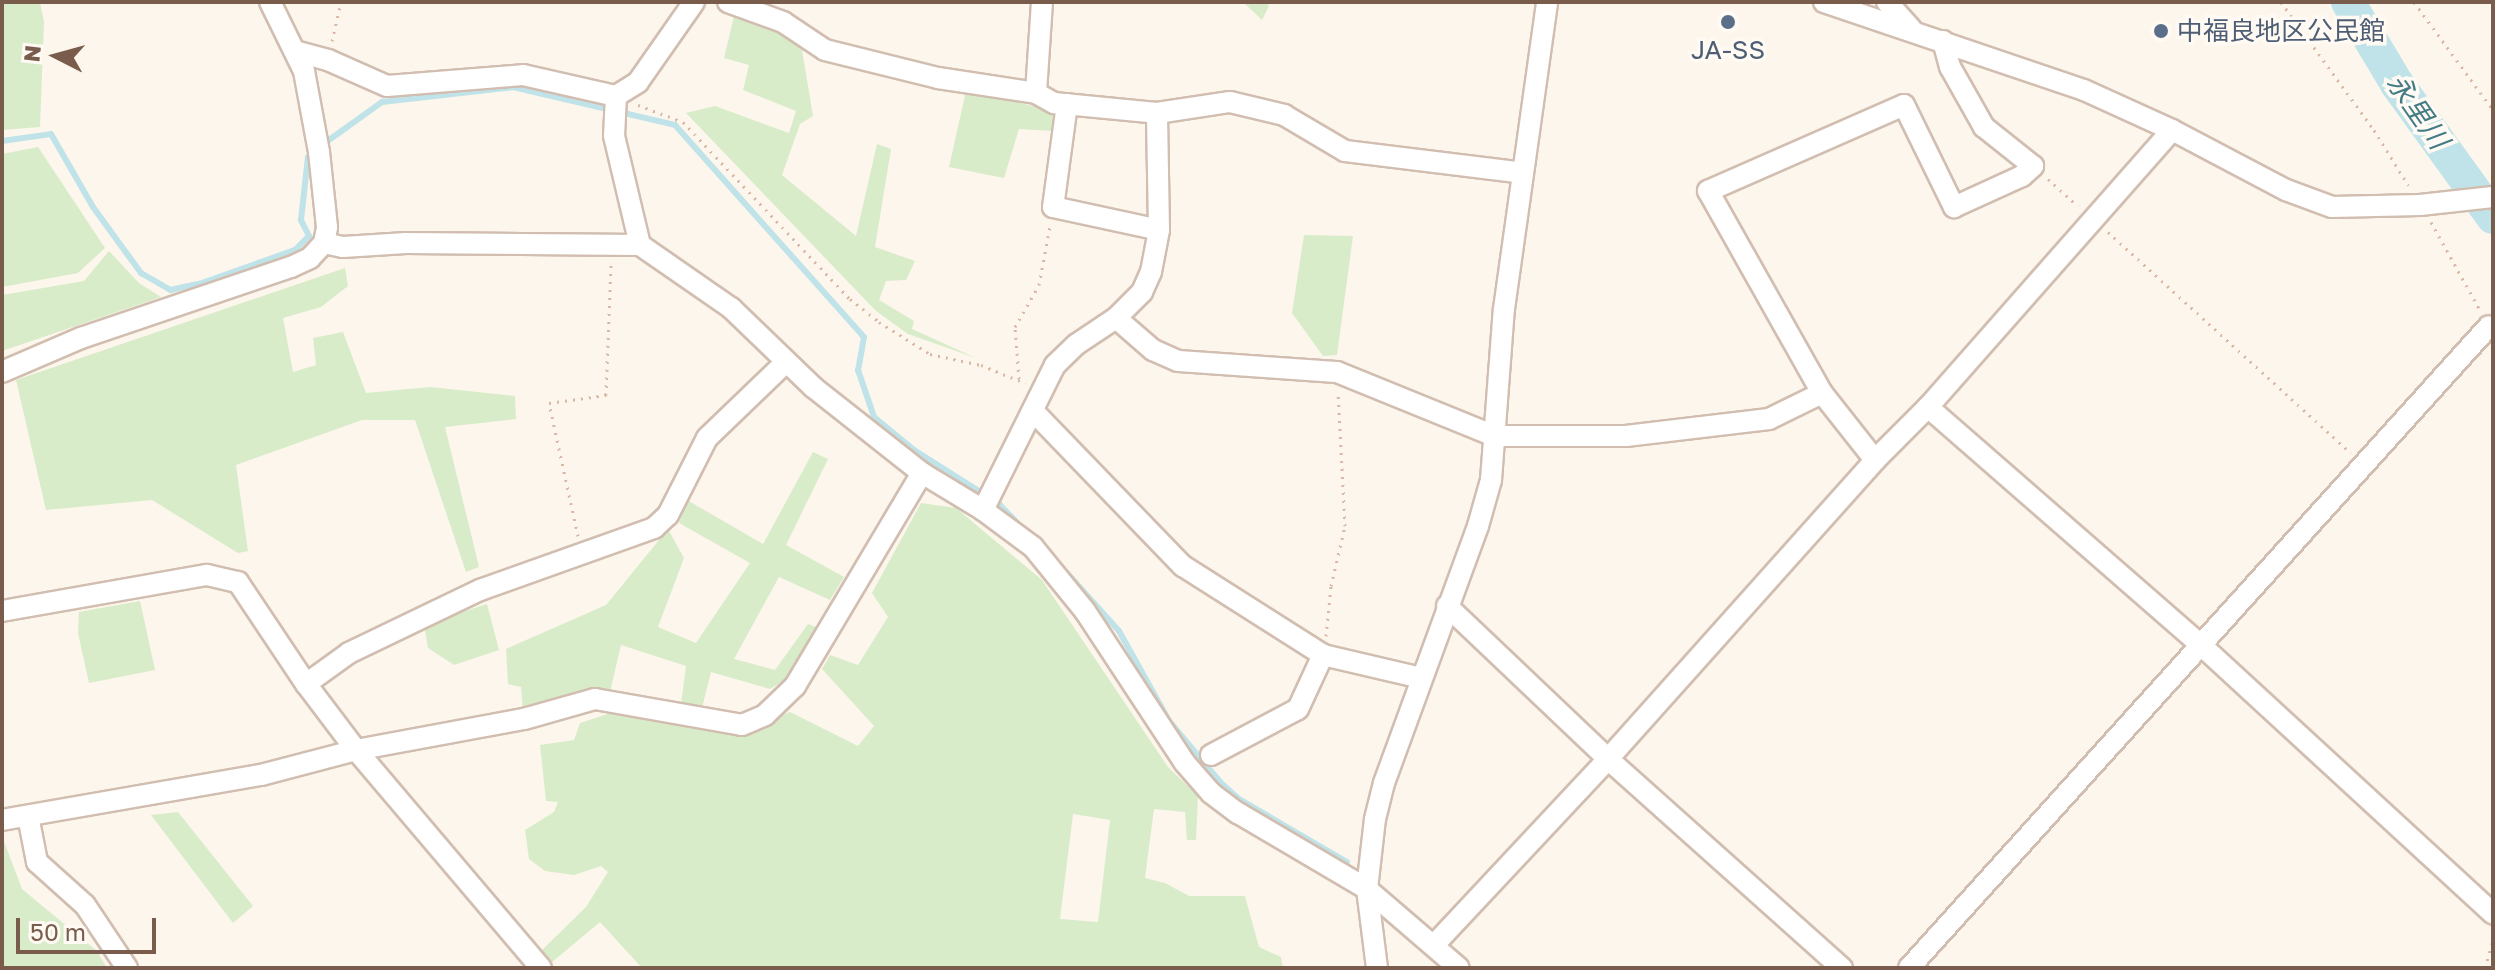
<!DOCTYPE html>
<meta charset="utf-8">
<style>
body{margin:0}
#map{position:relative;width:2495px;height:970px;overflow:hidden;background:#fdf6ec;font-family:"Golos Text","Noto Sans JP",sans-serif}
div>[style]{position:absolute}
[style*='--x']{left:calc(var(--x)*1px);top:calc(var(--y)*1px);width:calc(var(--w)*1px);rotate:calc(var(--a)*1deg)}
.green>*{inset:0;background:#d8ecc9}
.stream>*{height:6px;margin:-3px;padding:0 3px;transform-origin:3px;border-radius:3px;background:#bfe3e8}
.river>*{height:34px;margin:-17px;padding:0 17px;transform-origin:17px;border-radius:17px;background:#bfe3e8}
.path>*{height:3px;margin-top:-1.5px;transform-origin:0;background:repeating-linear-gradient(90deg,#d9b8a5 0 2px,transparent 0 8px)}
.roads{filter:drop-shadow(2px 0 #d1beb0) drop-shadow(-2px 0 #d1beb0) drop-shadow(0 2px #d1beb0) drop-shadow(0 -2px #d1beb0)}
.minor>*{height:20px;margin:-10px;padding:0 10px;transform-origin:10px;border-radius:10px;background:#fff}
.dots>*{width:22px;height:22px;translate:-50% -50%;box-sizing:border-box;border:4px solid #fffaf3;border-radius:50%}
span{translate:-50% -50%;white-space:nowrap;text-align:center;line-height:1.15;-webkit-text-stroke:7px #fffaf3;paint-order:stroke}
.service-label{font-size:26px;color:#4e5e75}
.left{translate:0 -50%;text-align:left}
.water-label{font-size:28px;color:#437c86;font-style:italic}
.frame{position:absolute;inset:0;border:4px solid #7a5c4d;pointer-events:none}
.north{position:absolute;left:16px;top:16px;width:80px;height:80px;-webkit-text-stroke:6px #fffaf3;paint-order:stroke;rotate:276deg;font-size:22px;font-weight:700;line-height:32px;text-align:center;color:#7a5c4d}
.north::after{content:'';display:block;margin:auto;width:28px;height:36px;background:#7a5c4d;clip-path:polygon(50% 0,100% 100%,50% 72%,0 100%)}
.scale{position:absolute;left:16px;top:918px;width:140px;height:36px;box-sizing:border-box;border:4px solid #7a5c4d;border-top:0;padding-left:10px;font-size:24px;line-height:28px;white-space:nowrap;color:#7a5c4d;-webkit-text-stroke:6px #fffaf3;paint-order:stroke}
</style>
<div id="map">
<div class="green">
<i style="clip-path:polygon(2px 2px,40px 2px,44px 22px,40px 127px,2px 130px)"></i>
<i style="clip-path:polygon(1243px 2px,1266px 2px,1269px 6px,1262px 20px)"></i>
<i style="clip-path:polygon(735px 12px,801px 44px,813px 116px,800px 124px,782px 175px,856px 236px,877px 144px,891px 149px,875px 247px,915px 261px,906px 280px,886px 281px,879px 300px,914px 321px,912px 329px,976px 358px,908px 334px,876px 311px,686px 113px,715px 106px,789px 133px,796px 111px,743px 90px,749px 65px,724px 58px)"></i>
<i style="clip-path:polygon(966px 91px,1056px 111px,1052px 131px,1019px 129px,1004px 178px,949px 167px)"></i>
<i style="clip-path:polygon(38px 147px,105px 248px,78px 273px,2px 287px,2px 154px)"></i>
<i style="clip-path:polygon(1304px 235px,1353px 236px,1337px 355px,1323px 356px,1292px 313px)"></i>
<i style="clip-path:polygon(109px 251px,139px 283px,161px 297px,2px 351px,2px 295px,84px 281px)"></i>
<i style="clip-path:polygon(345px 268px,348px 286px,321px 307px,283px 318px,293px 372px,316px 365px,313px 338px,343px 332px,366px 393px,430px 387px,515px 396px,516px 419px,445px 427px,479px 567px,466px 572px,415px 420px,362px 420px,236px 465px,248px 551px,238px 553px,152px 500px,46px 510px,16px 380px)"></i>
<i style="clip-path:polygon(813px 452px,828px 459px,786px 545px,844px 577px,830px 600px,779px 577px,734px 659px,775px 670px,808px 624px,819px 628px,790px 677px,770px 689px,711px 672px,702px 708px,681px 704px,686px 666px,621px 645px,610px 692px,523px 712px,521px 687px,508px 684px,506px 649px,606px 605px,668px 529px,684px 558px,658px 627px,696px 643px,750px 563px,679px 523px,687px 500px,763px 544px)"></i>
<i style="clip-path:polygon(evenodd,921px 503px,956px 508px,1042px 580px,1168px 767px,1198px 796px,1196px 840px,1187px 840px,1185px 812px,1154px 809px,1145px 878px,1165px 883px,1189px 896px,1245px 896px,1259px 947px,1281px 957px,1283px 968px,642px 968px,600px 922px,551px 963px,541px 951px,586px 907px,608px 872px,601px 866px,574px 875px,545px 871px,529px 859px,525px 830px,554px 812px,558px 802px,546px 801px,540px 745px,574px 740px,580px 723px,611px 713px,740px 733px,790px 712px,858px 746px,874px 726px,822px 669px,830px 655px,858px 665px,888px 617px,872px 593px,921px 503px,1073px 814px,1110px 820px,1098px 922px,1060px 919px,1073px 814px)"></i>
<i style="clip-path:polygon(140px 601px,155px 670px,89px 683px,78px 633px,79px 612px)"></i>
<i style="clip-path:polygon(487px 604px,499px 650px,454px 665px,428px 648px,424px 624px)"></i>
<i style="clip-path:polygon(178px 812px,253px 906px,233px 923px,151px 815px)"></i>
<i style="clip-path:polygon(2px 836px,22px 889px,97px 951px,107px 968px,2px 968px)"></i>
</div>
<div class="stream">
<i style="--x:2;--y:141;--w:49;--a:-8.1"></i>
<i style="--x:51;--y:134;--w:84;--a:60.1"></i>
<i style="--x:93;--y:207;--w:82;--a:54"></i>
<i style="--x:141;--y:273;--w:34;--a:30"></i>
<i style="--x:170;--y:290;--w:30;--a:-12"></i>
<i style="--x:199;--y:284;--w:102;--a:-19.5"></i>
<i style="--x:295;--y:250;--w:20;--a:-45"></i>
<i style="--x:309;--y:236;--w:18;--a:-117"></i>
<i style="--x:301;--y:220;--w:63;--a:-83.7"></i>
<i style="--x:308;--y:157;--w:7;--a:-45"></i>
<i style="--x:322;--y:145;--w:74;--a:-35.6"></i>
<i style="--x:382;--y:102;--w:132;--a:-6.5"></i>
<i style="--x:513;--y:87;--w:166;--a:13.2"></i>
<i style="--x:675;--y:125;--w:284;--a:48.3"></i>
<i style="--x:864;--y:337;--w:34;--a:100"></i>
<i style="--x:858;--y:370;--w:50;--a:71.2"></i>
<i style="--x:874;--y:417;--w:52;--a:39.5"></i>
<i style="--x:914;--y:450;--w:101;--a:32.4"></i>
<i style="--x:999;--y:504;--w:32;--a:46"></i>
<i style="--x:1066;--y:572;--w:79;--a:48.1"></i>
<i style="--x:1119;--y:631;--w:103;--a:60.9"></i>
<i style="--x:1169;--y:721;--w:81;--a:50"></i>
<i style="--x:1221;--y:783;--w:24;--a:42"></i>
<i style="--x:1239;--y:799;--w:125;--a:30.3"></i>
</div>
<div class="river">
<i style="--x:2348;--y:2;--w:96;--a:59.1"></i>
<i style="--x:2397;--y:84;--w:164;--a:54.2"></i>
</div>
<div class="path">
<i style="--x:2281;--y:2;--w:158;--a:54"></i>
<i style="--x:2374;--y:130;--w:65;--a:58.3"></i>
<i style="--x:2414;--y:2;--w:134;--a:53.8"></i>
<i style="--x:332;--y:41;--w:40;--a:-77"></i>
<i style="--x:638;--y:105;--w:48;--a:20.7"></i>
<i style="--x:683;--y:122;--w:243;--a:46.7"></i>
<i style="--x:850;--y:299;--w:37;--a:38"></i>
<i style="--x:879;--y:322;--w:60;--a:32.1"></i>
<i style="--x:930;--y:354;--w:52;--a:12.2"></i>
<i style="--x:981;--y:365;--w:48;--a:22.2"></i>
<i style="--x:2048;--y:179;--w:40;--a:42"></i>
<i style="--x:2431;--y:222;--w:101;--a:60.9"></i>
<i style="--x:2108;--y:232;--w:328;--a:42.3"></i>
<i style="--x:1019;--y:379;--w:52;--a:-94.4"></i>
<i style="--x:1015;--y:327;--w:48;--a:-60.3"></i>
<i style="--x:1039;--y:285;--w:60;--a:-79.4"></i>
<i style="--x:578;--y:536;--w:136;--a:-102.3"></i>
<i style="--x:549;--y:403;--w:58;--a:-8"></i>
<i style="--x:606;--y:395;--w:130;--a:-87.8"></i>
<i style="--x:1326;--y:636;--w:50;--a:-84.3"></i>
<i style="--x:1331;--y:586;--w:62;--a:-76.9"></i>
<i style="--x:1345;--y:526;--w:133;--a:-93"></i>
<i style="--x:2485;--y:968;--w:29;--a:-74"></i>
</div>
<div class="roads">
<div class="minor">
<i style="--x:728;--y:2;--w:59;--a:20"></i>
<i style="--x:783;--y:22;--w:50;--a:33.7"></i>
<i style="--x:825;--y:50;--w:116;--a:13.9"></i>
<i style="--x:938;--y:78;--w:99;--a:8.7"></i>
<i style="--x:1042;--y:2;--w:91;--a:93.8"></i>
<i style="--x:1036;--y:93;--w:21;--a:29"></i>
<i style="--x:1054;--y:103;--w:103;--a:5.5"></i>
<i style="--x:1157;--y:113;--w:74;--a:-8.6"></i>
<i style="--x:1230;--y:102;--w:56;--a:13.5"></i>
<i style="--x:1284;--y:115;--w:71;--a:30.5"></i>
<i style="--x:1345;--y:151;--w:179;--a:7"></i>
<i style="--x:1824;--y:2;--w:274;--a:18.7"></i>
<i style="--x:2084;--y:90;--w:97;--a:24.4"></i>
<i style="--x:2172;--y:130;--w:129;--a:27.8"></i>
<i style="--x:2286;--y:190;--w:49;--a:20.3"></i>
<i style="--x:2332;--y:207;--w:88;--a:-1.3"></i>
<i style="--x:2420;--y:205;--w:73;--a:-6.3"></i>
<i style="--x:1887;--y:2;--w:36;--a:48"></i>
<i style="--x:298;--y:52;--w:31;--a:15"></i>
<i style="--x:328;--y:60;--w:64;--a:23.8"></i>
<i style="--x:387;--y:86;--w:136;--a:-4.6"></i>
<i style="--x:523;--y:75;--w:95;--a:12.7"></i>
<i style="--x:1067;--y:104;--w:104;--a:97.7"></i>
<i style="--x:1053;--y:207;--w:108;--a:12.2"></i>
<i style="--x:324;--y:243;--w:19;--a:12"></i>
<i style="--x:343;--y:247;--w:63;--a:-3.6"></i>
<i style="--x:406;--y:243;--w:234;--a:0.5"></i>
<i style="--x:640;--y:245;--w:111;--a:34.7"></i>
<i style="--x:731;--y:308;--w:114;--a:43.9"></i>
<i style="--x:813;--y:387;--w:139;--a:38.3"></i>
<i style="--x:922;--y:473;--w:71;--a:31.2"></i>
<i style="--x:983;--y:510;--w:62;--a:36.5"></i>
<i style="--x:1033;--y:547;--w:82;--a:50.9"></i>
<i style="--x:1085;--y:611;--w:181;--a:56.7"></i>
<i style="--x:1184;--y:762;--w:41;--a:48.9"></i>
<i style="--x:1211;--y:793;--w:34;--a:37"></i>
<i style="--x:1238;--y:813;--w:150;--a:30.5"></i>
<i style="--x:1367;--y:889;--w:121;--a:40.7"></i>
<i style="--x:640;--y:245;--w:112;--a:-103.4"></i>
<i style="--x:614;--y:136;--w:40;--a:-87.1"></i>
<i style="--x:616;--y:96;--w:26;--a:-32"></i>
<i style="--x:638;--y:82;--w:98;--a:-55"></i>
<i style="--x:1116;--y:318;--w:37;--a:-45"></i>
<i style="--x:1142;--y:292;--w:22;--a:-66"></i>
<i style="--x:1151;--y:272;--w:43;--a:-79.2"></i>
<i style="--x:1159;--y:230;--w:117;--a:-91"></i>
<i style="--x:2;--y:372;--w:86;--a:-23.3"></i>
<i style="--x:81;--y:338;--w:222;--a:-18.7"></i>
<i style="--x:291;--y:267;--w:21;--a:-25"></i>
<i style="--x:310;--y:258;--w:21;--a:-47"></i>
<i style="--x:324;--y:243;--w:16;--a:-79"></i>
<i style="--x:327;--y:227;--w:75;--a:-96.1"></i>
<i style="--x:319;--y:152;--w:82;--a:-100.5"></i>
<i style="--x:304;--y:71;--w:77;--a:-116.2"></i>
<i style="--x:1928;--y:407;--w:365;--a:41.1"></i>
<i style="--x:2203;--y:647;--w:394;--a:42.6"></i>
<i style="--x:1035;--y:413;--w:213;--a:46"></i>
<i style="--x:1183;--y:566;--w:166;--a:32.4"></i>
<i style="--x:1323;--y:655;--w:101;--a:13.2"></i>
<i style="--x:1875;--y:460;--w:85;--a:-128.3"></i>
<i style="--x:1822;--y:393;--w:232;--a:-119.4"></i>
<i style="--x:1708;--y:191;--w:214;--a:-23.7"></i>
<i style="--x:1904;--y:105;--w:114;--a:63.9"></i>
<i style="--x:1954;--y:207;--w:75;--a:-24.5"></i>
<i style="--x:2022;--y:176;--w:15;--a:-42"></i>
<i style="--x:2033;--y:166;--w:63;--a:-141.5"></i>
<i style="--x:1984;--y:127;--w:69;--a:-119.5"></i>
<i style="--x:1950;--y:67;--w:27;--a:-105"></i>
<i style="--x:983;--y:510;--w:162;--a:-63.6"></i>
<i style="--x:1055;--y:365;--w:30;--a:-44"></i>
<i style="--x:1077;--y:344;--w:47;--a:-33.7"></i>
<i style="--x:1116;--y:318;--w:49;--a:40.9"></i>
<i style="--x:1153;--y:350;--w:27;--a:24"></i>
<i style="--x:1178;--y:361;--w:159;--a:4"></i>
<i style="--x:1337;--y:372;--w:170;--a:22.1"></i>
<i style="--x:1495;--y:436;--w:131;--a:0"></i>
<i style="--x:1626;--y:436;--w:144;--a:-6.8"></i>
<i style="--x:1769;--y:419;--w:59;--a:-26.1"></i>
<i style="--x:1447;--y:606;--w:222;--a:43.5"></i>
<i style="--x:1608;--y:759;--w:314;--a:41.8"></i>
<i style="--x:2;--y:611;--w:208;--a:-10"></i>
<i style="--x:207;--y:575;--w:32;--a:13"></i>
<i style="--x:238;--y:582;--w:123;--a:56.3"></i>
<i style="--x:1211;--y:755;--w:98;--a:-27.9"></i>
<i style="--x:1298;--y:709;--w:60;--a:-65.2"></i>
<i style="--x:28;--y:816;--w:47;--a:78.9"></i>
<i style="--x:37;--y:862;--w:64;--a:41.9"></i>
<i style="--x:85;--y:905;--w:76;--a:56.3"></i>
<i style="--x:2;--y:820;--w:263;--a:-9.9"></i>
<i style="--x:261;--y:775;--w:98;--a:-14.7"></i>
<i style="--x:356;--y:750;--w:171;--a:-10.5"></i>
<i style="--x:524;--y:719;--w:74;--a:-15.7"></i>
<i style="--x:595;--y:699;--w:149;--a:10"></i>
<i style="--x:742;--y:725;--w:25;--a:-23"></i>
<i style="--x:765;--y:715;--w:42;--a:-44"></i>
<i style="--x:795;--y:686;--w:248;--a:-59.2"></i>
<i style="--x:1434;--y:945;--w:255;--a:-46.9"></i>
<i style="--x:1608;--y:759;--w:401;--a:-48.2"></i>
<i style="--x:1875;--y:460;--w:75;--a:-45"></i>
<i style="--x:1928;--y:407;--w:369;--a:-48.6"></i>
<i style="--x:541;--y:968;--w:286;--a:-130.3"></i>
<i style="--x:356;--y:750;--w:83;--a:-127.1"></i>
<i style="--x:306;--y:684;--w:53;--a:-35.8"></i>
<i style="--x:349;--y:653;--w:145;--a:-25.7"></i>
<i style="--x:480;--y:590;--w:185;--a:-19.6"></i>
<i style="--x:654;--y:528;--w:19;--a:-43"></i>
<i style="--x:668;--y:515;--w:86;--a:-63.1"></i>
<i style="--x:707;--y:438;--w:110;--a:-43.9"></i>
<i style="--x:1377;--y:968;--w:80;--a:-97.2"></i>
<i style="--x:1367;--y:889;--w:70;--a:-83.5"></i>
<i style="--x:1375;--y:819;--w:37;--a:-76"></i>
<i style="--x:1384;--y:783;--w:274;--a:-69.9"></i>
<i style="--x:1478;--y:526;--w:48;--a:-74.2"></i>
<i style="--x:1491;--y:480;--w:171;--a:-85.7"></i>
<i style="--x:1504;--y:309;--w:310;--a:-82"></i>
<i style="--x:1909;--y:968;--w:865;--a:-47.9"></i>
</div>
</div>
<div class="dots">
<i style="left:1728px;top:22px;background:#5c6f8a"></i>
<i style="left:2161px;top:31px;background:#5c6f8a"></i>
</div>
<div class="service-label">
<span class="left" style="left:2177px;top:31px">中福良地区公民館</span>
<span style="left:1728px;top:50px">JA-SS</span>
</div>
<div class="water-label">
<span style="left:2418px;top:111px;rotate:55deg">永里川</span>
</div>
<div class="frame"></div>
<div class="north">N</div>
<div class="scale">50 m</div>
</div>
